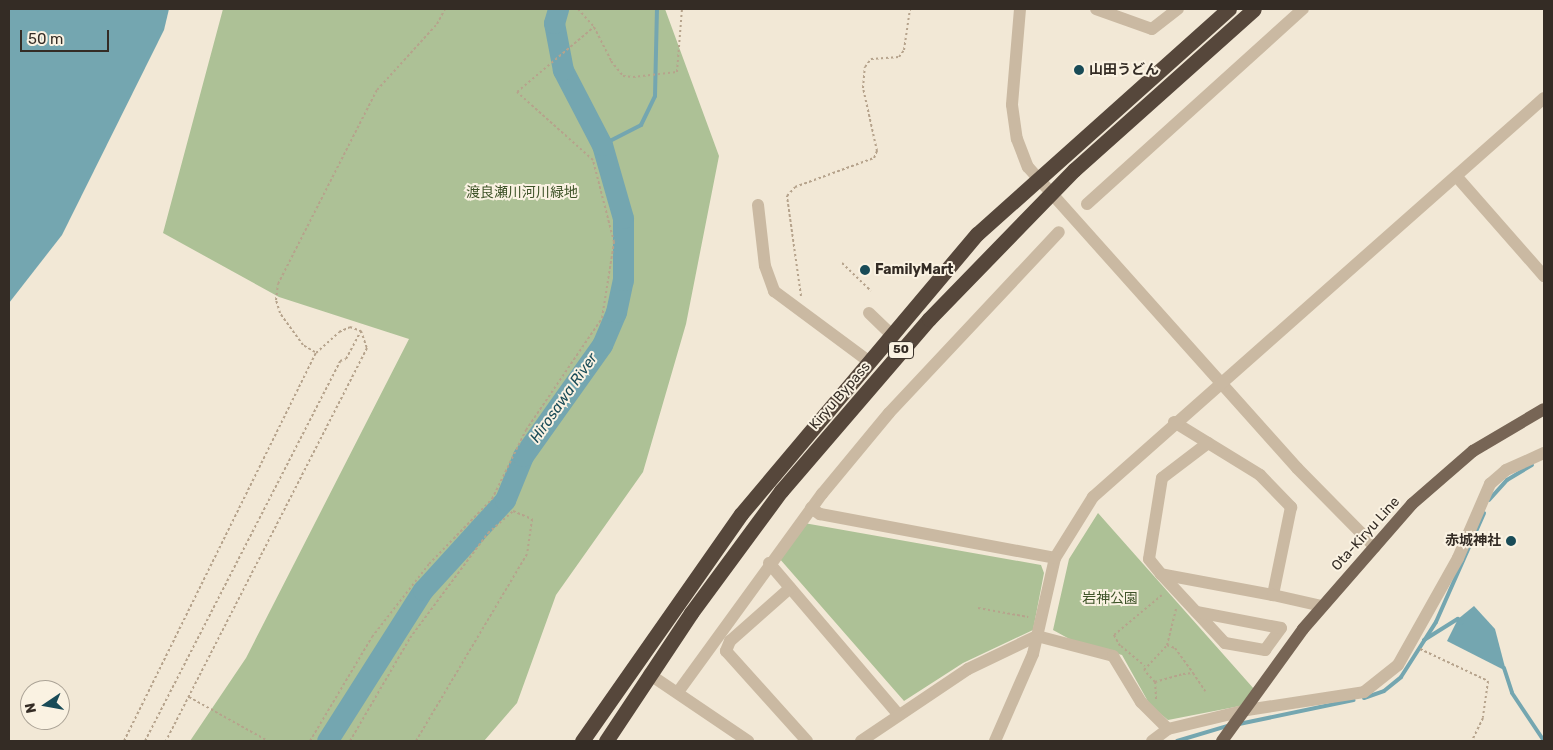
<!DOCTYPE html>
<meta charset="utf-8">
<style>
body{margin:0}
#map{position:relative;width:1553px;height:750px;overflow:hidden;background:#f2e8d6;font-family:Rubik,"Noto Sans JP",sans-serif}
div>[style]{position:absolute}
[style*='--x']{left:calc(var(--x)*1px);top:calc(var(--y)*1px);width:calc(var(--w)*1px);rotate:calc(var(--a)*1deg)}
.green>*{inset:0;background:#adc196}
.water>*{inset:0;background:#74a6b0}
.stream>*{height:4px;margin:-2px;padding:0 2px;transform-origin:2px;border-radius:2px;background:#74a6b0}
.river>*{height:21px;margin:-10.5px;padding:0 10.5px;transform-origin:10.5px;border-radius:10.5px;background:#74a6b0}
.path>*{height:2px;margin-top:-1px;transform-origin:0;background:repeating-linear-gradient(90deg,#b6a38c 0 2.5px,transparent 0 5px)}
.minor>*{height:12px;margin:-6px;padding:0 6px;transform-origin:6px;border-radius:6px;background:#cab9a2}
.major>*{height:12px;margin:-6px;padding:0 6px;transform-origin:6px;border-radius:6px;background:#776555}
.highway>*{height:15px;margin:-7.5px;padding:0 7.5px;transform-origin:7.5px;border-radius:7.5px;background:#56473b}
.dots>*{width:14px;height:14px;translate:-50% -50%;box-sizing:border-box;border:2px solid #faf2e2;border-radius:50%}
span{translate:-50% -50%;white-space:nowrap;text-align:center;line-height:1.15;-webkit-text-stroke:4px #faf2e2;paint-order:stroke}
.shield-label span{padding:1px 4px;background:#faf2e2;border:1px solid;border-radius:4px;-webkit-text-stroke-width:0}
.shield-label{font-size:12px;color:#342c25;font-weight:700}
.poi-label{font-size:14px;color:#342c25;font-weight:700}
.left{translate:0 -50%;text-align:left}
.right{translate:-100% -50%;text-align:right}
.park-label{font-size:14px;color:#3e5328}
.street-label{font-size:14px;color:#342c25}
.water-label{font-size:15px;color:#194b57;font-style:italic}
.frame{position:absolute;inset:0;border:10px solid #342c25;pointer-events:none}
.north{position:absolute;left:20px;top:680px;width:50px;height:50px;box-sizing:border-box;background:#faf2e2;border:1px solid #aba396;border-radius:50%;rotate:258deg;font-size:14px;font-weight:700;line-height:20px;text-align:center;color:#342c25}
.north::after{content:'';display:block;margin:auto;width:18px;height:22px;background:#194b57;clip-path:polygon(50% 0,100% 100%,50% 72%,0 100%)}
.scale{position:absolute;left:20px;top:30px;width:89px;height:22px;box-sizing:border-box;border:2px solid #342c25;border-top:0;padding-left:6px;font-size:15px;line-height:18px;white-space:nowrap;color:#342c25;-webkit-text-stroke:4px #faf2e2;paint-order:stroke}
</style>
<div id="map">
<div class="green">
<i style="clip-path:polygon(223px 9px,665px 9px,719px 156px,686px 324px,643px 472px,556px 595px,517px 703px,484px 741px,190px 741px,246px 658px,409px 339px,279px 297px,163px 233px)"></i>
<i style="clip-path:polygon(1098px 513px,1254px 689px,1240px 706px,1168px 720px,1150px 705px,1122px 655px,1075px 642px,1053px 630px,1069px 559px)"></i>
<i style="clip-path:polygon(804px 523px,1041px 565px,1044px 573px,1033px 630px,963px 663px,904px 701px,779px 558px)"></i>
</div>
<div class="water">
<i style="clip-path:polygon(9px 9px,169px 9px,164px 30px,62px 235px,9px 303px)"></i>
<i style="clip-path:polygon(1474px 606px,1495px 629px,1506px 671px,1447px 641px,1458px 619px)"></i>
</div>
<div class="stream">
<i style="--x:602;--y:145;--w:44;--a:-27.1"></i>
<i style="--x:641;--y:125;--w:32;--a:-64"></i>
<i style="--x:655;--y:96;--w:87;--a:-88.7"></i>
<i style="--x:1489;--y:500;--w:27;--a:-48"></i>
<i style="--x:1507;--y:480;--w:29;--a:-31"></i>
<i style="--x:1424;--y:640;--w:40;--a:-32"></i>
<i style="--x:1458;--y:619;--w:5;--a:53"></i>
<i style="--x:1504;--y:668;--w:26;--a:72"></i>
<i style="--x:1512;--y:693;--w:58;--a:56.3"></i>
<i style="--x:1364;--y:698;--w:21;--a:-19"></i>
<i style="--x:1384;--y:691;--w:22;--a:-39"></i>
<i style="--x:1401;--y:677;--w:65;--a:-57.5"></i>
<i style="--x:1436;--y:622;--w:119;--a:-66.2"></i>
<i style="--x:1239;--y:724;--w:117;--a:-11.8"></i>
<i style="--x:1177;--y:741;--w:52;--a:-16.7"></i>
</div>
<div class="river">
<i style="--x:327;--y:741;--w:179;--a:-57.6"></i>
<i style="--x:423;--y:590;--w:122;--a:-47.7"></i>
<i style="--x:505;--y:500;--w:48;--a:-67.8"></i>
<i style="--x:523;--y:456;--w:136;--a:-54.6"></i>
<i style="--x:602;--y:345;--w:36;--a:-67"></i>
<i style="--x:616;--y:312;--w:33;--a:-78"></i>
<i style="--x:623;--y:280;--w:62;--a:-90"></i>
<i style="--x:623;--y:218;--w:76;--a:-106"></i>
<i style="--x:602;--y:145;--w:85;--a:-117.5"></i>
<i style="--x:563;--y:70;--w:48;--a:-100.8"></i>
<i style="--x:554;--y:23;--w:15;--a:-74"></i>
</div>
<div class="path">
<i style="--x:578;--y:9;--w:24;--a:48"></i>
<i style="--x:594;--y:27;--w:38;--a:63"></i>
<i style="--x:611;--y:61;--w:19;--a:51"></i>
<i style="--x:623;--y:76;--w:10;--a:6"></i>
<i style="--x:633;--y:77;--w:44;--a:-6.5"></i>
<i style="--x:677;--y:72;--w:63;--a:-85.5"></i>
<i style="--x:842;--y:263;--w:40;--a:44"></i>
<i style="--x:801;--y:296;--w:101;--a:-98"></i>
<i style="--x:787;--y:196;--w:12;--a:-48"></i>
<i style="--x:795;--y:187;--w:84;--a:-20.2"></i>
<i style="--x:874;--y:158;--w:8;--a:-67"></i>
<i style="--x:877;--y:151;--w:65;--a:-102.5"></i>
<i style="--x:863;--y:88;--w:21;--a:-85"></i>
<i style="--x:865;--y:67;--w:10;--a:-53"></i>
<i style="--x:871;--y:59;--w:28;--a:-4"></i>
<i style="--x:899;--y:57;--w:9;--a:-54"></i>
<i style="--x:904;--y:50;--w:41;--a:-81.7"></i>
<i style="--x:315;--y:352;--w:14;--a:-150"></i>
<i style="--x:303;--y:345;--w:39;--a:-126"></i>
<i style="--x:280;--y:313;--w:14;--a:-107"></i>
<i style="--x:276;--y:300;--w:16;--a:-83"></i>
<i style="--x:278;--y:284;--w:218;--a:-63"></i>
<i style="--x:377;--y:90;--w:89;--a:-47.7"></i>
<i style="--x:437;--y:24;--w:17;--a:-62"></i>
<i style="--x:978;--y:608;--w:51;--a:10.2"></i>
<i style="--x:1176;--y:609;--w:37;--a:104"></i>
<i style="--x:1167;--y:645;--w:9;--a:21"></i>
<i style="--x:1175;--y:648;--w:31;--a:54"></i>
<i style="--x:1120;--y:646;--w:13;--a:-119"></i>
<i style="--x:1114;--y:635;--w:62;--a:-39.8"></i>
<i style="--x:1121;--y:646;--w:31;--a:40"></i>
<i style="--x:1420;--y:649;--w:75;--a:25.2"></i>
<i style="--x:1488;--y:681;--w:37;--a:98"></i>
<i style="--x:1483;--y:718;--w:25;--a:116"></i>
<i style="--x:1155;--y:682;--w:16;--a:-133"></i>
<i style="--x:1144;--y:670;--w:34;--a:-47"></i>
<i style="--x:189;--y:697;--w:90;--a:29.1"></i>
<i style="--x:1156;--y:699;--w:17;--a:-93"></i>
<i style="--x:1155;--y:682;--w:29;--a:-16"></i>
<i style="--x:1183;--y:674;--w:10;--a:-6"></i>
<i style="--x:1193;--y:673;--w:22;--a:56"></i>
<i style="--x:124;--y:741;--w:433;--a:-63.7"></i>
<i style="--x:316;--y:353;--w:31;--a:-42"></i>
<i style="--x:339;--y:332;--w:12;--a:-24"></i>
<i style="--x:350;--y:327;--w:12;--a:20"></i>
<i style="--x:361;--y:331;--w:18;--a:71"></i>
<i style="--x:367;--y:348;--w:441;--a:117.1"></i>
<i style="--x:145;--y:741;--w:427;--a:-62.8"></i>
<i style="--x:340;--y:361;--w:6;--a:-18"></i>
<i style="--x:346;--y:359;--w:32;--a:-62"></i>
<i style="--x:310;--y:741;--w:121;--a:-59.2"></i>
<i style="--x:372;--y:637;--w:93;--a:-52"></i>
<i style="--x:429;--y:564;--w:91;--a:-45.9"></i>
<i style="--x:492;--y:499;--w:77;--a:-63.8"></i>
<i style="--x:526;--y:430;--w:135;--a:-55.8"></i>
<i style="--x:602;--y:318;--w:77;--a:-81"></i>
<i style="--x:614;--y:242;--w:85;--a:-104.4"></i>
<i style="--x:593;--y:160;--w:102;--a:-138.2"></i>
<i style="--x:517;--y:92;--w:101;--a:-40.2"></i>
<i style="--x:350;--y:741;--w:119;--a:-59.8"></i>
<i style="--x:410;--y:638;--w:131;--a:-53.4"></i>
<i style="--x:488;--y:533;--w:33;--a:-41"></i>
<i style="--x:513;--y:511;--w:21;--a:23"></i>
<i style="--x:532;--y:519;--w:35;--a:98"></i>
<i style="--x:527;--y:554;--w:217;--a:120.7"></i>
</div>
<div class="minor">
<i style="--x:1020;--y:9;--w:96;--a:94.8"></i>
<i style="--x:1012;--y:105;--w:34;--a:82"></i>
<i style="--x:1017;--y:139;--w:30;--a:69"></i>
<i style="--x:1028;--y:167;--w:404;--a:48.2"></i>
<i style="--x:1297;--y:468;--w:111;--a:45.4"></i>
<i style="--x:1096;--y:9;--w:59;--a:19.7"></i>
<i style="--x:1152;--y:29;--w:33;--a:-38"></i>
<i style="--x:1457;--y:177;--w:132;--a:48.7"></i>
<i style="--x:1087;--y:204;--w:291;--a:-42.1"></i>
<i style="--x:758;--y:205;--w:61;--a:83.5"></i>
<i style="--x:765;--y:266;--w:27;--a:70"></i>
<i style="--x:774;--y:291;--w:116;--a:36.6"></i>
<i style="--x:869;--y:313;--w:29;--a:44"></i>
<i style="--x:1174;--y:422;--w:101;--a:31.6"></i>
<i style="--x:1260;--y:475;--w:45;--a:45.9"></i>
<i style="--x:1291;--y:507;--w:90;--a:101.6"></i>
<i style="--x:1273;--y:595;--w:114;--a:-169.4"></i>
<i style="--x:1161;--y:574;--w:19;--a:-129"></i>
<i style="--x:1149;--y:559;--w:82;--a:-80.9"></i>
<i style="--x:1162;--y:478;--w:58;--a:-37.3"></i>
<i style="--x:811;--y:508;--w:11;--a:34"></i>
<i style="--x:820;--y:514;--w:239;--a:10.6"></i>
<i style="--x:769;--y:563;--w:200;--a:49.5"></i>
<i style="--x:1161;--y:574;--w:94;--a:47.2"></i>
<i style="--x:1225;--y:643;--w:41;--a:9.9"></i>
<i style="--x:1265;--y:650;--w:27;--a:-54"></i>
<i style="--x:1281;--y:628;--w:86;--a:-169.2"></i>
<i style="--x:790;--y:588;--w:80;--a:138.5"></i>
<i style="--x:730;--y:641;--w:11;--a:112"></i>
<i style="--x:726;--y:651;--w:121;--a:48"></i>
<i style="--x:1273;--y:595;--w:50;--a:12.7"></i>
<i style="--x:1037;--y:636;--w:79;--a:14.7"></i>
<i style="--x:1113;--y:656;--w:54;--a:58.7"></i>
<i style="--x:1141;--y:702;--w:38;--a:45"></i>
<i style="--x:1168;--y:729;--w:81;--a:-13.5"></i>
<i style="--x:1247;--y:710;--w:118;--a:-8.7"></i>
<i style="--x:1364;--y:692;--w:43;--a:-38.5"></i>
<i style="--x:1398;--y:665;--w:123;--a:-60.7"></i>
<i style="--x:1458;--y:558;--w:81;--a:-66.6"></i>
<i style="--x:1490;--y:484;--w:21;--a:-41"></i>
<i style="--x:1506;--y:470;--w:42;--a:-24.1"></i>
<i style="--x:649;--y:674;--w:120;--a:34.1"></i>
<i style="--x:678;--y:692;--w:245;--a:-54"></i>
<i style="--x:822;--y:494;--w:105;--a:-50.4"></i>
<i style="--x:889;--y:413;--w:248;--a:-46.8"></i>
<i style="--x:861;--y:741;--w:129;--a:-33.9"></i>
<i style="--x:968;--y:669;--w:76;--a:-25.6"></i>
<i style="--x:995;--y:741;--w:95;--a:-66.4"></i>
<i style="--x:1033;--y:654;--w:98;--a:-77.1"></i>
<i style="--x:1055;--y:558;--w:72;--a:-58.1"></i>
<i style="--x:1093;--y:497;--w:602;--a:-41.5"></i>
<i style="--x:1152;--y:741;--w:20;--a:-37"></i>
</div>
<div class="major">
<i style="--x:1222;--y:741;--w:138;--a:-54.1"></i>
<i style="--x:1303;--y:629;--w:166;--a:-48.9"></i>
<i style="--x:1412;--y:504;--w:81;--a:-41"></i>
<i style="--x:1473;--y:451;--w:82;--a:-30.6"></i>
</div>
<div class="highway">
<i style="--x:582;--y:741;--w:277;--a:-55"></i>
<i style="--x:741;--y:514;--w:366;--a:-49.9"></i>
<i style="--x:977;--y:234;--w:338;--a:-41.8"></i>
<i style="--x:606;--y:741;--w:154;--a:-56.4"></i>
<i style="--x:691;--y:613;--w:152;--a:-53.6"></i>
<i style="--x:781;--y:491;--w:227;--a:-49.3"></i>
<i style="--x:929;--y:319;--w:208;--a:-45.8"></i>
<i style="--x:1074;--y:170;--w:241;--a:-41.8"></i>
</div>
<div class="dots">
<i style="left:1079px;top:70px;background:#194b57"></i>
<i style="left:865px;top:270px;background:#194b57"></i>
<i style="left:1511px;top:541px;background:#194b57"></i>
</div>
<div class="shield-label">
<span style="left:901px;top:350px">50</span>
</div>
<div class="poi-label">
<span class="left" style="left:1089px;top:70px">山田うどん</span>
<span class="left" style="left:875px;top:270px">FamilyMart</span>
<span class="right" style="left:1501px;top:541px">赤城神社</span>
</div>
<div class="park-label">
<span style="left:522px;top:193px">渡良瀬川河川緑地</span>
<span style="left:1110px;top:599px">岩神公園</span>
</div>
<div class="street-label">
<span style="left:840px;top:396px;rotate:-49deg">Kiryu Bypass</span>
<span style="left:1366px;top:534px;rotate:-48deg">Ota-Kiryu Line</span>
</div>
<div class="water-label">
<span style="left:564px;top:398px;rotate:-55deg">Hirosawa River</span>
</div>
<div class="frame"></div>
<div class="north">N</div>
<div class="scale">50 m</div>
</div>
